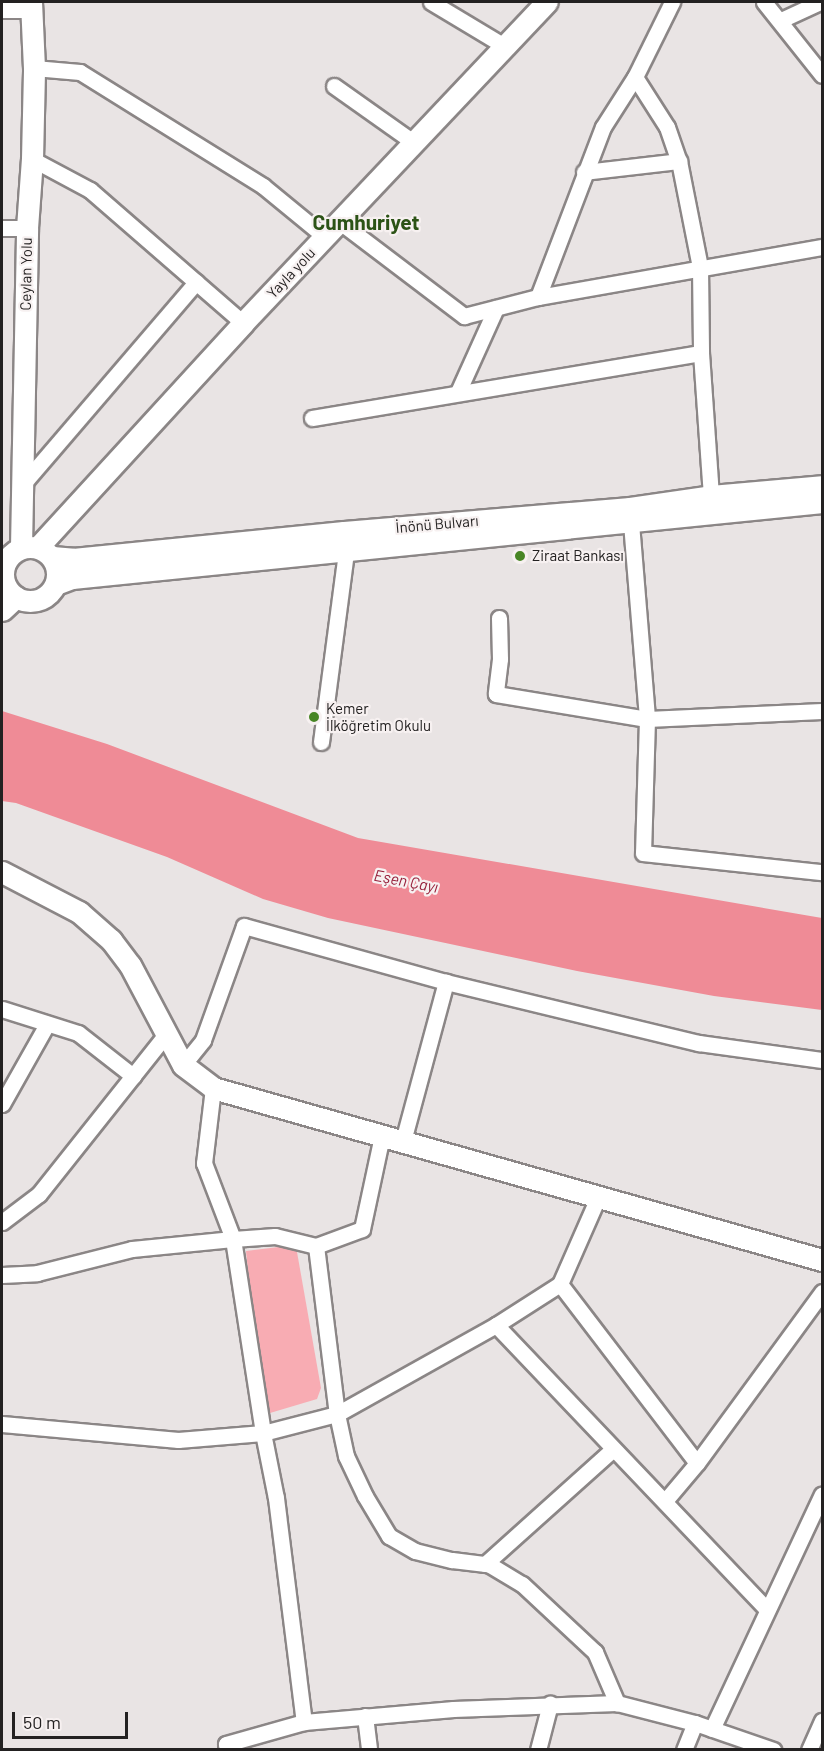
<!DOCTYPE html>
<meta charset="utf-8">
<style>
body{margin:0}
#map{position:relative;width:824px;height:1751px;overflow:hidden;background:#e9e4e4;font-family:Barlow,sans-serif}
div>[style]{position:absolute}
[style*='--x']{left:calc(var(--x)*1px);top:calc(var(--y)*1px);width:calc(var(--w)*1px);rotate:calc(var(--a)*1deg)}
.green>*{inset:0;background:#f8acb3}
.water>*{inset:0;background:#ef8b96}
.roads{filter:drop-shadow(2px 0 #8b8686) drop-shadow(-2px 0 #8b8686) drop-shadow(0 2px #8b8686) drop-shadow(0 -2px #8b8686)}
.street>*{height:15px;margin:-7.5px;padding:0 7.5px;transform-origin:7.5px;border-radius:7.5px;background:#fff}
.secondary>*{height:21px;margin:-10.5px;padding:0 10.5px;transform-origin:10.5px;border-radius:10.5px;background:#fff}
.secondary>.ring{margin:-10.5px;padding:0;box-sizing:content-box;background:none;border:21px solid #fff;border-radius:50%}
.dots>*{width:16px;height:16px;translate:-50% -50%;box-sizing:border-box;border:3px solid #f7f1f1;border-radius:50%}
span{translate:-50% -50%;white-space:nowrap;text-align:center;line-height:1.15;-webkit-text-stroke:4.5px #f7f1f1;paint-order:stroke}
.street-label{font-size:15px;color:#232121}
.poi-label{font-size:15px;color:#232121}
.left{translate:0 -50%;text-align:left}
.water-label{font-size:16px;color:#96203b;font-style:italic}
.district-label{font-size:21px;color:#2c5316;font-weight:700}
.frame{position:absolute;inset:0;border:3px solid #232121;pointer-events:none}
.scale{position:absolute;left:12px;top:1712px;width:116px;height:27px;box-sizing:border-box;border:3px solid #232121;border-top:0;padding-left:8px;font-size:18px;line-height:21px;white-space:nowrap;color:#232121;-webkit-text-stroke:4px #f7f1f1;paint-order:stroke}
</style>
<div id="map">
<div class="green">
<i style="clip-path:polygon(287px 1246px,297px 1252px,321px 1388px,317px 1399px,270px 1413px,262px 1408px,246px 1251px)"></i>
</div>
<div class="water">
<i style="clip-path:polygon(2px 711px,107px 744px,358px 838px,822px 918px,822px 1010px,714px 996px,577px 971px,328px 918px,263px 899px,167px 857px,16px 803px,2px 801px)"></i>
</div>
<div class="roads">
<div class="street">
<i style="--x:431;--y:2;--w:87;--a:31"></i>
<i style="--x:764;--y:2;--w:93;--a:51.5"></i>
<i style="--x:2;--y:10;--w:28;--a:0"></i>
<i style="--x:781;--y:20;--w:43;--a:-24.8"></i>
<i style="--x:34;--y:68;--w:46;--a:5"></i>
<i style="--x:80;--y:72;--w:216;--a:31.9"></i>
<i style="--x:263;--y:186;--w:80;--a:39.4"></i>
<i style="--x:635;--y:77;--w:59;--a:57.4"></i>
<i style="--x:667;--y:127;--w:36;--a:71"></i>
<i style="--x:679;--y:161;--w:108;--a:78.8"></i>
<i style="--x:700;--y:267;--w:86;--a:89.3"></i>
<i style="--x:701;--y:353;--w:143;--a:86"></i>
<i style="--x:334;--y:86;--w:97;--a:35.3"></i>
<i style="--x:32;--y:159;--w:66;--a:28.1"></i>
<i style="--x:90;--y:190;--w:203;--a:41"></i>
<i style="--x:584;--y:172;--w:96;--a:-6.6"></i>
<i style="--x:340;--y:222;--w:156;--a:37.2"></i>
<i style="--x:464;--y:316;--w:76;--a:-14.4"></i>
<i style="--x:538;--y:297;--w:288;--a:-10"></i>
<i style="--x:2;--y:228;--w:25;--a:0"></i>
<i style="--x:538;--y:297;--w:182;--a:-69.1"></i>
<i style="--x:603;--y:127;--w:59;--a:-57.4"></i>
<i style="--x:635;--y:77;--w:84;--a:-63.7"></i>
<i style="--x:458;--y:392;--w:92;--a:-65.7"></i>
<i style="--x:312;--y:418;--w:394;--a:-9.5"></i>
<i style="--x:23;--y:484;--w:266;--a:-49.4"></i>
<i style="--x:631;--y:523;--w:197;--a:85.3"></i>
<i style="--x:647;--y:719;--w:134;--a:91.7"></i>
<i style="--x:643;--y:853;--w:180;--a:6.1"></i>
<i style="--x:499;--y:618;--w:41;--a:88.6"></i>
<i style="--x:500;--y:659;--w:35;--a:97"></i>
<i style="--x:496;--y:694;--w:153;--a:9.4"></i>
<i style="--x:647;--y:719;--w:175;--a:-2.6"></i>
<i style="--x:321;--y:742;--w:193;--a:-82.5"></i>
<i style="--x:2;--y:1009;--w:80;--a:17.5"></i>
<i style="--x:78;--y:1033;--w:70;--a:38"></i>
<i style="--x:183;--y:1065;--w:32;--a:-51"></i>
<i style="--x:203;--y:1040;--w:121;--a:-70.2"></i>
<i style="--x:244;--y:926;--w:210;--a:15.5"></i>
<i style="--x:446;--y:982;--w:260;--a:13.6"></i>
<i style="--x:699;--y:1043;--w:124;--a:7.9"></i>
<i style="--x:213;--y:1088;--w:76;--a:96.8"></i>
<i style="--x:204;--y:1163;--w:81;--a:69.1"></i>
<i style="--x:233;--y:1239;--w:196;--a:81.2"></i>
<i style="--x:263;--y:1433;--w:66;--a:78.7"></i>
<i style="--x:276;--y:1498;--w:226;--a:82.9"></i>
<i style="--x:2;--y:1104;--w:92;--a:-60.6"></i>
<i style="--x:403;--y:1141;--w:165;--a:-74.9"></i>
<i style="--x:2;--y:1222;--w:46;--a:-37.1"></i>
<i style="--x:39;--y:1194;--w:206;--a:-51.5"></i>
<i style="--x:316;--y:1246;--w:169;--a:82.9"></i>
<i style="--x:337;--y:1414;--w:43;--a:77.9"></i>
<i style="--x:346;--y:1456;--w:44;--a:64.6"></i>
<i style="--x:365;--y:1496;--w:47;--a:59"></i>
<i style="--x:389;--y:1536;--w:30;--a:30"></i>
<i style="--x:415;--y:1551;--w:38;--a:14"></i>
<i style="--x:452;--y:1560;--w:38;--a:7"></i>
<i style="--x:490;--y:1565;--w:37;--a:31"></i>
<i style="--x:522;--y:1584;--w:100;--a:43"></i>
<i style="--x:595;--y:1652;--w:56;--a:66.7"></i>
<i style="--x:2;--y:1275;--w:35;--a:-3"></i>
<i style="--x:37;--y:1273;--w:98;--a:-14.2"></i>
<i style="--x:132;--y:1249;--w:101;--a:-5.7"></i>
<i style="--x:233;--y:1239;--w:42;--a:-4.1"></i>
<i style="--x:275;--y:1236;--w:42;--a:13.7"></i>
<i style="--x:316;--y:1246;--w:49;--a:-20.3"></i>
<i style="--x:362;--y:1229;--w:95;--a:-77.9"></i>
<i style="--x:560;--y:1284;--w:225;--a:52.6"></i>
<i style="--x:496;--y:1325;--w:393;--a:46.4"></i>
<i style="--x:2;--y:1424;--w:177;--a:5.2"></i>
<i style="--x:178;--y:1440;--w:85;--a:-4.7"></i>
<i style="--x:263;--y:1433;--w:76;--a:-14.4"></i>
<i style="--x:337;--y:1414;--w:182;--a:-29.2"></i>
<i style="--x:496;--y:1325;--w:76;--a:-32.6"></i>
<i style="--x:560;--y:1284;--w:97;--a:-66.3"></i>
<i style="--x:665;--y:1501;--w:50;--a:-49.9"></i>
<i style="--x:697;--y:1463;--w:212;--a:-53.8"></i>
<i style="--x:485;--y:1564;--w:172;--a:-41.9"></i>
<i style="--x:365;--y:1716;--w:34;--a:83"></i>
<i style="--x:712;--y:1729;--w:259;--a:-64.9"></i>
<i style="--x:227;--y:1750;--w:6;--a:-99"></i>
<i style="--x:226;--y:1744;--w:81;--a:-15.8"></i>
<i style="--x:304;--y:1722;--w:150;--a:-5"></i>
<i style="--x:453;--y:1709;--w:164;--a:-2.1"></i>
<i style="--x:617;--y:1703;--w:81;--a:14.4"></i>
<i style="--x:695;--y:1723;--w:83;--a:19.1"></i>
<i style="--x:538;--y:1750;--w:48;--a:-75.4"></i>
<i style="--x:684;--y:1750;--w:29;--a:-68"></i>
<i style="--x:809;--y:1750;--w:32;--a:-66"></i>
</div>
<div class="secondary">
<i class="ring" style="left:3px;top:547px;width:33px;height:33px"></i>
<i style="--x:21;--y:547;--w:319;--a:-88.9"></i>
<i style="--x:27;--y:228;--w:69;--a:-85.9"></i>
<i style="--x:32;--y:159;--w:91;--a:-88.7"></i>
<i style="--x:34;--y:68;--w:66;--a:-92.6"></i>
<i style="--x:38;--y:547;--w:304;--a:-47.5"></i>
<i style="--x:243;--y:323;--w:442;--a:-46.6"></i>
<i style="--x:52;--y:557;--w:21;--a:5"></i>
<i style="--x:73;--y:559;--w:272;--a:-5.7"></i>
<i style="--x:344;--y:532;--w:287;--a:-4.8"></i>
<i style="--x:630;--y:508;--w:82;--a:-8.4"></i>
<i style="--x:711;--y:496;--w:111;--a:-5.1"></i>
<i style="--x:56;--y:584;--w:17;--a:-21"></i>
<i style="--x:72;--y:578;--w:754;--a:-5.79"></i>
<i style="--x:2;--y:610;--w:19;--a:-43"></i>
<i style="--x:2;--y:872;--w:87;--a:27.5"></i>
<i style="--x:79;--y:912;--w:43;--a:41.2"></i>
<i style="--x:111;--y:940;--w:31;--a:53"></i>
<i style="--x:130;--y:965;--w:113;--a:62.1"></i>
<i style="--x:183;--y:1065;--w:38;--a:37"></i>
<i style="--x:213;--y:1088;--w:633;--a:15.77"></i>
</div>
</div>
<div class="dots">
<i style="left:520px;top:556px;background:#488625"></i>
<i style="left:314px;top:717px;background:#488625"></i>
</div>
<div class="street-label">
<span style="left:291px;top:273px;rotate:-47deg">Yayla yolu</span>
<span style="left:26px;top:274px;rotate:-89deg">Ceylan Yolu</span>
<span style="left:437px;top:524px;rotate:-5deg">İnönü Bulvarı</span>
</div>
<div class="poi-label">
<span class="left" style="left:532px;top:556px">Ziraat Bankası</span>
<span class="left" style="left:326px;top:717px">Kemer<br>İlköğretim Okulu</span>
</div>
<div class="water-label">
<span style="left:406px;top:881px;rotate:11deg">Eşen Çayı</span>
</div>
<div class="district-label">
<span style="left:366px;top:222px">Cumhuriyet</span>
</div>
<div class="frame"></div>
<div class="scale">50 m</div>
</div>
